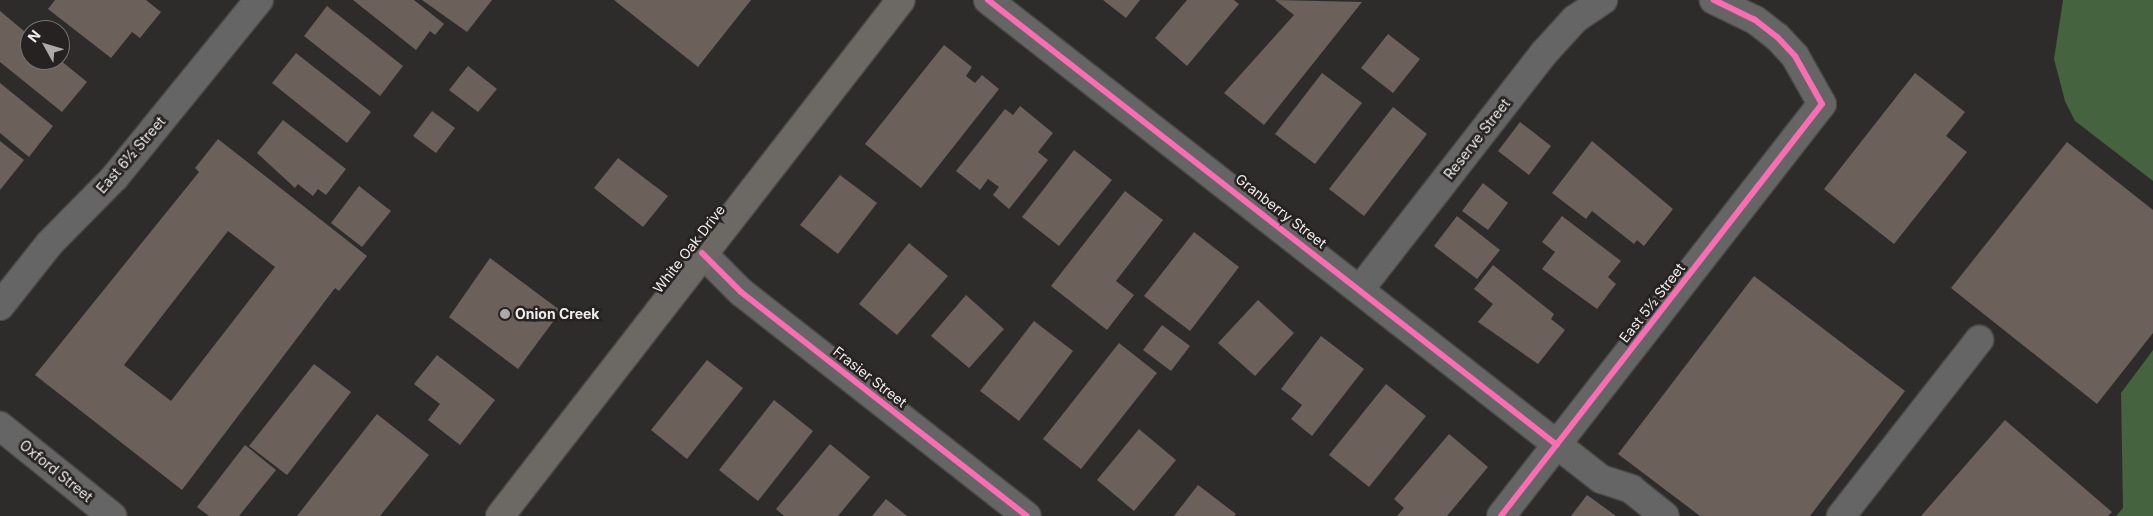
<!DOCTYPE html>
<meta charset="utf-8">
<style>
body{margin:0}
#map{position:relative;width:2153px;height:516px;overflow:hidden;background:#2d2c2b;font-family:Inter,sans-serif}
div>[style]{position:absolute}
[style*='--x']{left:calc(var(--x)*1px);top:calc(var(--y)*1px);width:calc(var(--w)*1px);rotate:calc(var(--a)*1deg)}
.forest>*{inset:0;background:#44633e}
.building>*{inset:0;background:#6b605a}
.roads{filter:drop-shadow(1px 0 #4a4847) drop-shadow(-1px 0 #4a4847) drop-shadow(0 1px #4a4847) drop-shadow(0 -1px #4a4847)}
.minor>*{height:28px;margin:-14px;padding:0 14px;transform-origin:14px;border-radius:14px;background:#666565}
.major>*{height:28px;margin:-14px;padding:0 14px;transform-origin:14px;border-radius:14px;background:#6c6863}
.cycleway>*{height:6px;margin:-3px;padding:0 3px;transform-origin:3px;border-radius:3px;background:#f96db3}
.dots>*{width:14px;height:14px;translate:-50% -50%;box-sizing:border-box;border:2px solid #252221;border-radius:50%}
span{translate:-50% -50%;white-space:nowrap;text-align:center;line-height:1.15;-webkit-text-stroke:5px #252221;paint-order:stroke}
.street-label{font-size:14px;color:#f0eeed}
.poi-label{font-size:14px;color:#f0eeed;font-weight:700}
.left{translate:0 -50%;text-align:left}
.north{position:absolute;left:20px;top:20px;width:50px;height:50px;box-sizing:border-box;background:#252221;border:1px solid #767473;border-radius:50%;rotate:309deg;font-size:14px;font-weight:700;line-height:20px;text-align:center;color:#f0eeed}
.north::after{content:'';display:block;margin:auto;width:18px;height:22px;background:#acaaa9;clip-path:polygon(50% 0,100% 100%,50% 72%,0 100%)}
</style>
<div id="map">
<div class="forest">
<i style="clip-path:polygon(2063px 0,2153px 0,2153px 181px,2075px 121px,2065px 101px,2054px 59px)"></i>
<i style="clip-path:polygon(2153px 350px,2153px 516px,2116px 516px,2123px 508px,2121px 393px)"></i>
</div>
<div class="building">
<i style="clip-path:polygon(55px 0,146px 0,161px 12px,140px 38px,132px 32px,111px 58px,48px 9px)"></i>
<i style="clip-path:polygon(353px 0,414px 0,444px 24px,435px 35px,430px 31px,416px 50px)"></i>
<i style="clip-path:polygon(422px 0,492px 0,467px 32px)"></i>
<i style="clip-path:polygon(614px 0,751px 0,698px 67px)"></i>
<i style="clip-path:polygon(1103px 0,1140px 0,1126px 18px)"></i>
<i style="clip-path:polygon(1187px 0,1234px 0,1239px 4px,1187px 66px,1155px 38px)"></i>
<i style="clip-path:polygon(1275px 0,1362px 2px,1264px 125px,1224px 93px,1294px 15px)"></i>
<i style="clip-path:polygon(327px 6px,403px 66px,380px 96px,304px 36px)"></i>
<i style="clip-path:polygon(0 11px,30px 36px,30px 60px,60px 60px,87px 82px,62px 112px,0 62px)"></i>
<i style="clip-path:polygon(1388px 34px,1420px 59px,1393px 93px,1361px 68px)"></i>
<i style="clip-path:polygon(944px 45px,972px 67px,966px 76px,975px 83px,982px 75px,999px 89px,921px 188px,865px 144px)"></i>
<i style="clip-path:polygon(296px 53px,371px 112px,347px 143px,272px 83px)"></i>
<i style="clip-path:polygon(468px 66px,497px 89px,478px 112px,449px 90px)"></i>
<i style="clip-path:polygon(1322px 73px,1362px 103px,1315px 164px,1275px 134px)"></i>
<i style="clip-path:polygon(1915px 73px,1965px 112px,1946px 136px,1967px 152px,1894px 244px,1824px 189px)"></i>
<i style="clip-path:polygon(0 83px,53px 126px,29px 157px,0 133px)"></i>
<i style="clip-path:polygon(1020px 106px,1053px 133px,1038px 152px,1048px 160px,1009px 209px,993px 195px,999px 187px,988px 179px,980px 190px,956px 171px,1005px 109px,1013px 115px)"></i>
<i style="clip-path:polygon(1393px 107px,1427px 134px,1364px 216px,1329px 189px)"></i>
<i style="clip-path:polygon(432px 111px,455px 128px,436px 153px,413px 136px)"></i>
<i style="clip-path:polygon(283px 120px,346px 169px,326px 195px,318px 189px,313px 196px,298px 184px,295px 188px,257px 153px)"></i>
<i style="clip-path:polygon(1520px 122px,1551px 146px,1529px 175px,1498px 151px)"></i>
<i style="clip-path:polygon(evenodd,218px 139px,367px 256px,339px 291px,335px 288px,182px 490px,35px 375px,199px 172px,195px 168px,218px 139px,228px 231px,275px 267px,171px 401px,124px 365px,228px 231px)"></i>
<i style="clip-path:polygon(0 141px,24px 160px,0 190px)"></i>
<i style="clip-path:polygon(1592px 141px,1673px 209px,1644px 246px,1637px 240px,1634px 244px,1592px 211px,1586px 219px,1552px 193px)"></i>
<i style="clip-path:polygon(2067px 142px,2153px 210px,2153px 333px,2097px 404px,1951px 288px)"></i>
<i style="clip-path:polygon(1074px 150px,1112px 180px,1059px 246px,1022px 217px)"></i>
<i style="clip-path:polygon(618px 158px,668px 196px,643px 227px,594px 188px)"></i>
<i style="clip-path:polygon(840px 175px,877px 203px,838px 254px,800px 225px)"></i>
<i style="clip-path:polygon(1483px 183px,1508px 203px,1488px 230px,1462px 211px)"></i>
<i style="clip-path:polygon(359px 186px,391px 211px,362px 247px,331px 223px)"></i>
<i style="clip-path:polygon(1125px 191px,1163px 220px,1116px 281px,1134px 295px,1107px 330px,1051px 286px)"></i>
<i style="clip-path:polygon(1457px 216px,1500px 250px,1477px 279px,1434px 246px)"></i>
<i style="clip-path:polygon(1562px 216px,1621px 261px,1608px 277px,1616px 284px,1597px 309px,1542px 269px,1555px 252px,1542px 242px)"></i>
<i style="clip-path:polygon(1194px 232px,1239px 267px,1190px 331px,1144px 296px)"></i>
<i style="clip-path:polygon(909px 243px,948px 276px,897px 335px,859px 304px)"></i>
<i style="clip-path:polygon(490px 258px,561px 311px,518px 369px,449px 317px)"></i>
<i style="clip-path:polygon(1493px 265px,1554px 314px,1551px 319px,1565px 330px,1538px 364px,1478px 322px,1493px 304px,1474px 289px)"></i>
<i style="clip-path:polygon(1754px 276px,1905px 391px,1810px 516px,1700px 516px,1618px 454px)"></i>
<i style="clip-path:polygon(966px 295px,1004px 329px,969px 368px,931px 336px)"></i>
<i style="clip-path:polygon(1258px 300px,1294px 333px,1255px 376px,1218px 343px)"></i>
<i style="clip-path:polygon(1034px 321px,1073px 351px,1019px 421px,980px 391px)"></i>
<i style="clip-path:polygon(1162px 325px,1190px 346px,1171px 371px,1143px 350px)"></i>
<i style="clip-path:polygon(1321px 336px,1364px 369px,1312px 436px,1291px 419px,1302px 405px,1281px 389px)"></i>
<i style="clip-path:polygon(1119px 343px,1157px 373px,1081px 469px,1043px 439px)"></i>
<i style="clip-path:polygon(437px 355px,495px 400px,460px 445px,428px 420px,440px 404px,414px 384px)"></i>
<i style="clip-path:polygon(707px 360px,743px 388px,687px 459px,651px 430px)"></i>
<i style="clip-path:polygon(314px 364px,351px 392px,287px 475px,249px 446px)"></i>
<i style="clip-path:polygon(1386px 384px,1426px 416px,1369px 487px,1329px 455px)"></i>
<i style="clip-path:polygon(774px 400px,813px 431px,758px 501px,719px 470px)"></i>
<i style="clip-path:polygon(377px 414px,429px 455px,380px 516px,297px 516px)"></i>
<i style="clip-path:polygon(2005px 420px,2112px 512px,2108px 516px,1921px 516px)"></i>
<i style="clip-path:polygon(1139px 429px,1176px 460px,1134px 511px,1097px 480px)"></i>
<i style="clip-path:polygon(1449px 434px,1488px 467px,1447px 516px,1397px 516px,1404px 508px,1394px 499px)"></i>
<i style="clip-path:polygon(830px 444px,870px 477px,838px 516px,784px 516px,776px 509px)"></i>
<i style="clip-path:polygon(245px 445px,276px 470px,239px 516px,209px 516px,197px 507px)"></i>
<i style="clip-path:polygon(1198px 485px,1236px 514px,1234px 516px,1174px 516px)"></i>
<i style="clip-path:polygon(1587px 495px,1616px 516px,1571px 516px)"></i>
<i style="clip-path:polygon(886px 499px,907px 516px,872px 516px)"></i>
</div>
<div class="roads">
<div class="minor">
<i style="--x:988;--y:0;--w:778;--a:38"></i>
<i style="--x:1601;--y:479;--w:32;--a:18"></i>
<i style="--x:1631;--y:489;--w:43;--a:38.5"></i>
<i style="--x:702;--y:253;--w:55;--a:45"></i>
<i style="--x:741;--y:292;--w:363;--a:38.1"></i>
<i style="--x:1361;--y:288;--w:298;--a:-52.1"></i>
<i style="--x:1544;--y:53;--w:46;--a:-47.6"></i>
<i style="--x:1575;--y:19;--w:34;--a:-34"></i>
<i style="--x:0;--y:306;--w:80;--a:-51.6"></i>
<i style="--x:50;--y:243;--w:93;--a:-45.4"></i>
<i style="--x:115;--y:177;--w:228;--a:-50.9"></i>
<i style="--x:0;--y:426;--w:144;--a:38.8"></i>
<i style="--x:1501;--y:516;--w:522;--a:-52.08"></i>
<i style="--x:1822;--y:104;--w:55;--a:-119.4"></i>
<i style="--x:1795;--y:56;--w:26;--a:-133"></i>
<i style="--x:1777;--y:37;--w:28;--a:-142"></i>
<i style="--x:1755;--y:20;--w:46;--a:-154"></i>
<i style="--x:1841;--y:516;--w:224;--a:-51.9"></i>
</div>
<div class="major">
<i style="--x:500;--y:516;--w:653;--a:-52.15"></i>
</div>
</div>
<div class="cycleway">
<i style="--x:988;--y:0;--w:722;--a:38.03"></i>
<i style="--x:702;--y:253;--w:55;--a:45"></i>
<i style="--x:741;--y:292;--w:363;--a:38.1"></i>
<i style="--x:1501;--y:516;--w:522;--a:-52.08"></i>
<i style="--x:1822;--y:104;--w:55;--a:-119.4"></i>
<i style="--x:1795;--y:56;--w:26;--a:-133"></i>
<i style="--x:1777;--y:37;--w:28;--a:-142"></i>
<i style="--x:1755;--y:20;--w:46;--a:-154"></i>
</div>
<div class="dots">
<i style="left:505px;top:314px;background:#acaaa9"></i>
</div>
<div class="street-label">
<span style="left:1477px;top:139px;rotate:-52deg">Reserve Street</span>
<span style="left:131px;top:155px;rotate:-49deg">East 6½ Street</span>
<span style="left:1281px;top:211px;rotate:38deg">Granberry Street</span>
<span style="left:689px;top:249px;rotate:-52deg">White Oak Drive</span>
<span style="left:1652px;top:303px;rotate:-52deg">East 5½ Street</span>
<span style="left:870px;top:377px;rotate:38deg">Frasier Street</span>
<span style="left:56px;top:471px;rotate:39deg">Oxford Street</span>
</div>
<div class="poi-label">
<span class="left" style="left:515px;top:314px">Onion Creek</span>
</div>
<div class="north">N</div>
</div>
